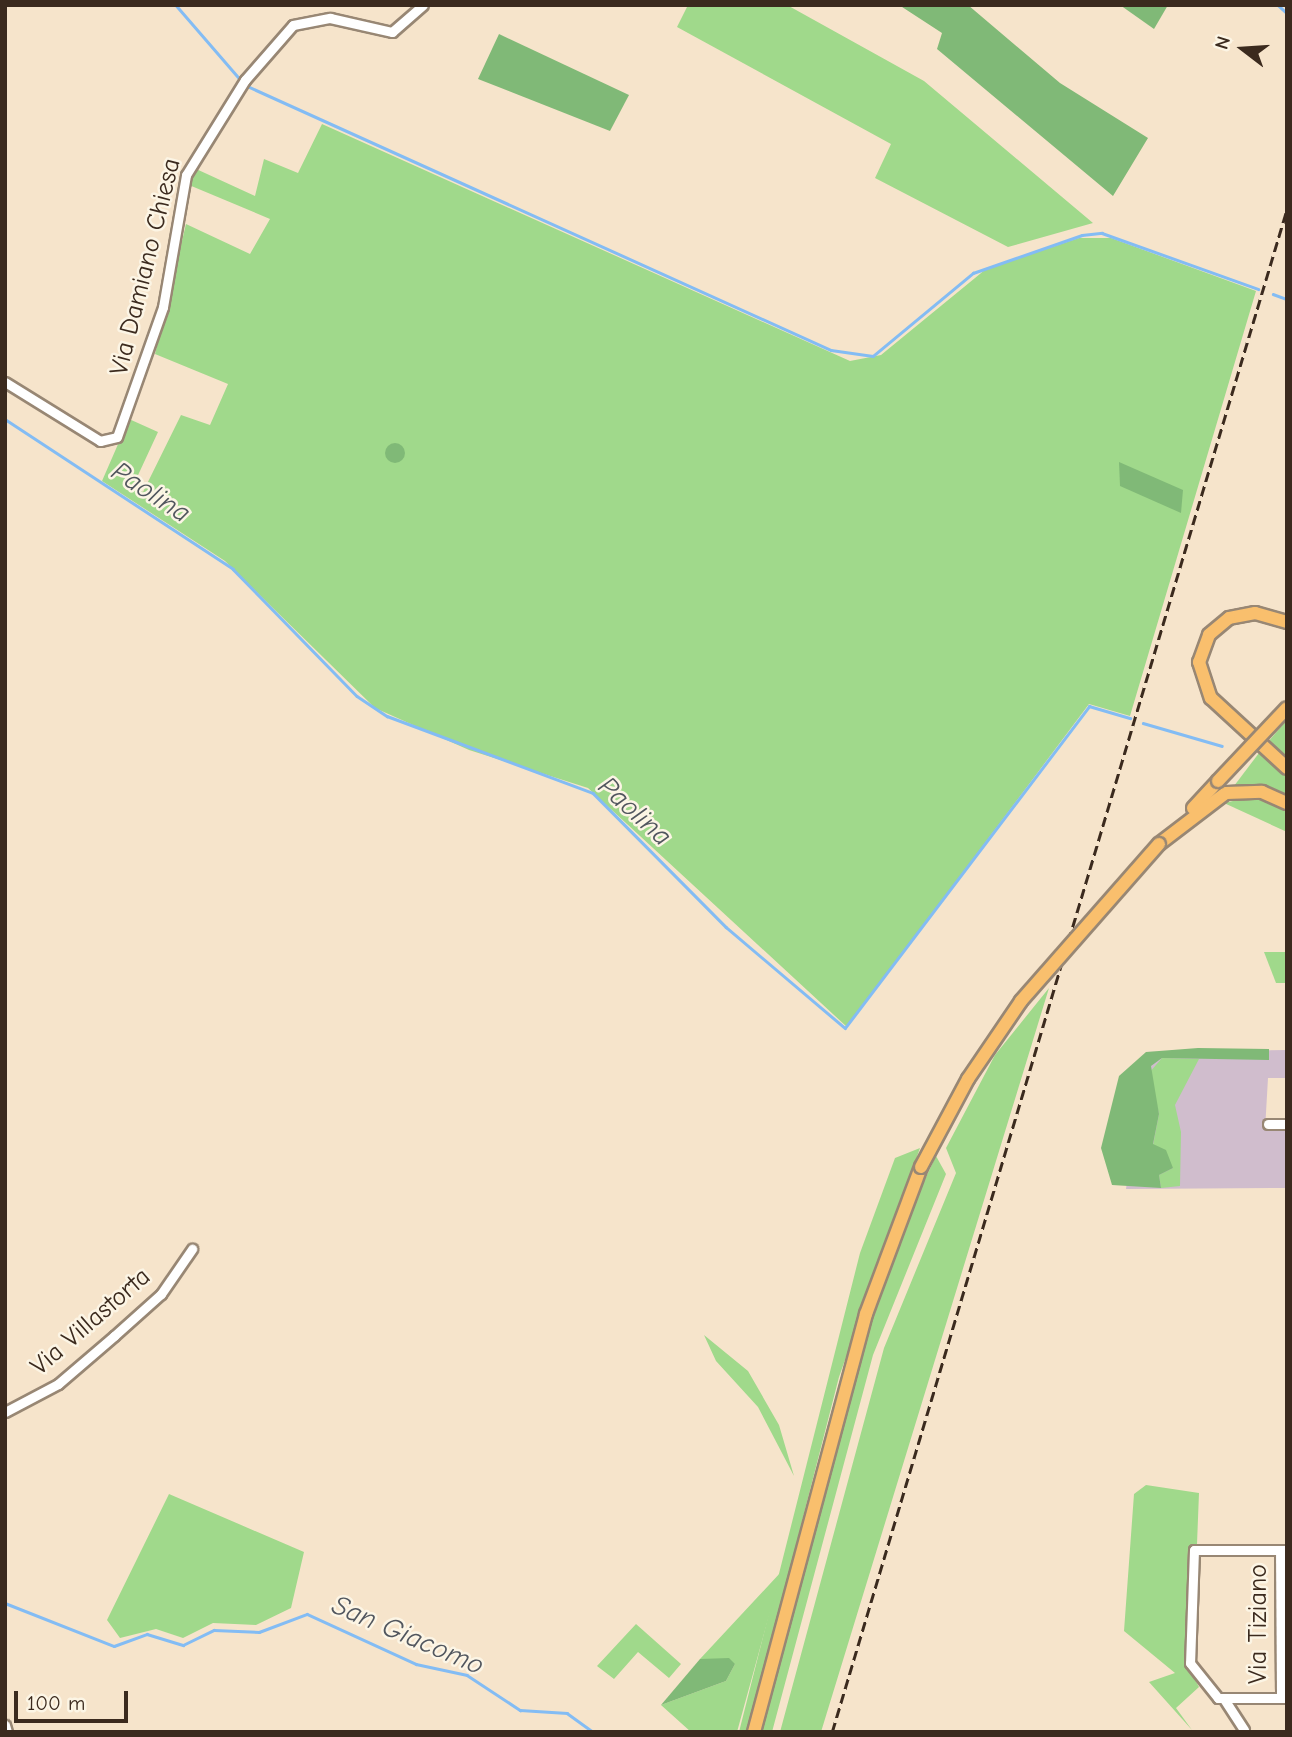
<!DOCTYPE html>
<style>
body{margin:0}
#map{position:relative;width:1292px;height:1737px;overflow:hidden;background:#f6e4cb;font-family:"Comic Neue",sans-serif}
div>[style]{position:absolute}
[style*='--x']{left:calc(var(--x)*1px);top:calc(var(--y)*1px);width:calc(var(--w)*1px);rotate:calc(var(--a)*1deg)}
.industrial>*{inset:0;background:#d0bdcd}
.green>*{inset:0;background:#a0d98b}
.forest>*{inset:0;background:#80b977}
.round{border-radius:50%}
.stream>*{height:2.5px;margin:-1.25px;padding:0 1.25px;transform-origin:1.25px;border-radius:1.25px;background:#83bcf4}
.roads{filter:drop-shadow(2px 0 #988774) drop-shadow(-2px 0 #988774) drop-shadow(0 2px #988774) drop-shadow(0 -2px #988774)}
.minor>*{height:9px;margin:-4.5px;padding:0 4.5px;transform-origin:4.5px;border-radius:4.5px;background:#fff}
.highway>*{height:12px;margin:-6px;padding:0 6px;transform-origin:6px;border-radius:6px;background:#f9bf6d}
.rail>*{height:2.5px;margin-top:-1.25px;transform-origin:0;background:repeating-linear-gradient(90deg,#3b2a1e 0 10px,transparent 0 15px)}
.bridges{filter:drop-shadow(2px 0 #988774) drop-shadow(-2px 0 #988774) drop-shadow(0 2px #988774) drop-shadow(0 -2px #988774)}
.highway-bridge>*{height:12px;margin:-6px;padding:0 6px;transform-origin:6px;border-radius:6px;background:#f9bf6d}
span{translate:-50% -50%;white-space:nowrap;text-align:center;line-height:1.15;-webkit-text-stroke:5px #fcf5e5;paint-order:stroke}
.street-label{font-size:26px;color:#3b2a1e}
.water-label{font-size:28px;color:#51565e;font-style:italic}
.frame{position:absolute;inset:0;border:7px solid #3b2a1e;pointer-events:none}
.north{position:absolute;left:1208px;top:14px;width:70px;height:70px;-webkit-text-stroke:5px #fcf5e5;paint-order:stroke;rotate:287deg;font-size:19px;font-weight:700;line-height:28px;text-align:center;color:#3b2a1e}
.north::after{content:'';display:block;margin:auto;width:24px;height:32px;background:#3b2a1e;clip-path:polygon(50% 0,100% 100%,50% 72%,0 100%)}
.scale{position:absolute;left:14px;top:1691px;width:114px;height:32px;box-sizing:border-box;border:4px solid #3b2a1e;border-top:0;padding-left:9px;font-size:21px;line-height:24px;white-space:nowrap;color:#3b2a1e;-webkit-text-stroke:5px #fcf5e5;paint-order:stroke}
</style>
<div id="map">
<div class="industrial">
<i style="clip-path:polygon(1287px 1050px,1287px 1078px,1268px 1078px,1265px 1130px,1287px 1130px,1287px 1188px,1126px 1189px,1146px 1052px)"></i>
</div>
<div class="green">
<i style="clip-path:polygon(688px 5px,787px 5px,924px 81px,1093px 223px,1008px 247px,875px 178px,891px 144px,677px 27px)"></i>
<i style="clip-path:polygon(322px 124px,850px 361px,881px 355px,986px 269px,1079px 238px,1111px 238px,1256px 291px,1130px 716px,1089px 704px,847px 1027px,588px 788px,469px 750px,375px 708px,225px 561px,102px 481px,129px 419px,158px 432px,133px 486px,143px 492px,181px 415px,210px 425px,228px 384px,155px 354px,186px 224px,250px 254px,270px 219px,189px 185px,194px 168px,255px 196px,264px 159px,298px 173px)"></i>
<i style="clip-path:polygon(1287px 720px,1287px 761px,1267px 743px)"></i>
<i style="clip-path:polygon(1262px 749px,1287px 773px,1287px 800px,1234px 786px)"></i>
<i style="clip-path:polygon(1255px 796px,1287px 808px,1287px 832px,1224px 803px)"></i>
<i style="clip-path:polygon(1264px 952px,1287px 952px,1287px 983px,1276px 983px)"></i>
<i style="clip-path:polygon(1049px 988px,821px 1732px,780px 1732px,884px 1348px,956px 1173px,946px 1148px,995px 1055px)"></i>
<i style="clip-path:polygon(1162px 1058px,1199px 1059px,1175px 1105px,1181px 1132px,1180px 1186px,1161px 1188px,1159px 1175px,1173px 1168px,1153px 1145px,1159px 1114px,1149px 1073px)"></i>
<i style="clip-path:polygon(920px 1148px,839px 1377px,748px 1732px,739px 1732px,860px 1253px,895px 1158px)"></i>
<i style="clip-path:polygon(936px 1156px,946px 1174px,873px 1355px,772px 1732px,758px 1732px,888px 1257px)"></i>
<i style="clip-path:polygon(704px 1335px,748px 1371px,779px 1425px,794px 1476px,758px 1407px,716px 1361px)"></i>
<i style="clip-path:polygon(1146px 1485px,1199px 1493px,1197px 1544px,1188px 1549px,1185px 1661px,1199px 1687px,1176px 1708px,1192px 1730px,1149px 1682px,1175px 1673px,1124px 1631px,1134px 1494px)"></i>
<i style="clip-path:polygon(169px 1494px,304px 1552px,291px 1608px,256px 1625px,213px 1623px,183px 1638px,156px 1629px,120px 1638px,107px 1620px)"></i>
<i style="clip-path:polygon(781px 1572px,737px 1732px,691px 1732px,661px 1705px,726px 1681px,735px 1664px,700px 1659px)"></i>
<i style="clip-path:polygon(636px 1624px,681px 1664px,669px 1678px,638px 1652px,614px 1679px,597px 1666px)"></i>
</div>
<div class="forest">
<i style="clip-path:polygon(899px 5px,968px 5px,1060px 83px,1148px 138px,1113px 196px,937px 49px,942px 33px)"></i>
<i style="clip-path:polygon(1120px 5px,1168px 5px,1154px 29px)"></i>
<i style="clip-path:polygon(499px 34px,629px 95px,610px 131px,478px 79px)"></i>
<i class="round" style="left:385px;top:443px;width:20px;height:20px"></i>
<i style="clip-path:polygon(1119px 462px,1183px 490px,1181px 513px,1120px 486px)"></i>
<i style="clip-path:polygon(1198px 1048px,1269px 1049px,1269px 1060px,1162px 1058px,1151px 1066px,1159px 1114px,1153px 1144px,1166px 1150px,1173px 1168px,1159px 1175px,1161px 1188px,1112px 1185px,1101px 1148px,1119px 1076px,1146px 1052px)"></i>
<i style="clip-path:polygon(729px 1658px,735px 1664px,726px 1681px,661px 1705px,700px 1659px)"></i>
</div>
<div class="stream">
<i style="--x:176;--y:5;--w:106;--a:49.2"></i>
<i style="--x:245;--y:85;--w:643;--a:24.33"></i>
<i style="--x:831;--y:350;--w:42;--a:8.1"></i>
<i style="--x:873;--y:356;--w:130;--a:-39.7"></i>
<i style="--x:973;--y:273;--w:115;--a:-19.2"></i>
<i style="--x:1082;--y:235;--w:20;--a:-6"></i>
<i style="--x:1102;--y:233;--w:166;--a:19.7"></i>
<i style="--x:1278;--y:5;--w:12;--a:42"></i>
<i style="--x:1273;--y:294;--w:15;--a:20"></i>
<i style="--x:5;--y:419;--w:273;--a:33.3"></i>
<i style="--x:233;--y:569;--w:177;--a:45.7"></i>
<i style="--x:357;--y:696;--w:36;--a:34"></i>
<i style="--x:387;--y:716;--w:220;--a:20.5"></i>
<i style="--x:593;--y:793;--w:189;--a:45.2"></i>
<i style="--x:726;--y:927;--w:156;--a:40.3"></i>
<i style="--x:845;--y:1028;--w:404;--a:-52.8"></i>
<i style="--x:1089;--y:706;--w:43;--a:16.3"></i>
<i style="--x:1143;--y:723;--w:82;--a:16.2"></i>
<i style="--x:5;--y:1603;--w:117;--a:21.5"></i>
<i style="--x:114;--y:1646;--w:35;--a:-20"></i>
<i style="--x:147;--y:1634;--w:38;--a:17"></i>
<i style="--x:183;--y:1645;--w:34;--a:-26"></i>
<i style="--x:214;--y:1630;--w:45;--a:2.5"></i>
<i style="--x:259;--y:1632;--w:51;--a:-20.6"></i>
<i style="--x:307;--y:1614;--w:120;--a:24.6"></i>
<i style="--x:416;--y:1664;--w:52;--a:12.2"></i>
<i style="--x:467;--y:1675;--w:64;--a:33.4"></i>
<i style="--x:520;--y:1710;--w:47;--a:3.7"></i>
<i style="--x:567;--y:1713;--w:32;--a:36"></i>
</div>
<div class="roads">
<div class="minor">
<i style="--x:5;--y:382;--w:112;--a:31.8"></i>
<i style="--x:100;--y:441;--w:17;--a:-13"></i>
<i style="--x:117;--y:437;--w:138;--a:-70.5"></i>
<i style="--x:163;--y:307;--w:134;--a:-80.1"></i>
<i style="--x:186;--y:175;--w:112;--a:-58.2"></i>
<i style="--x:245;--y:80;--w:73;--a:-48.9"></i>
<i style="--x:293;--y:25;--w:38;--a:-11"></i>
<i style="--x:330;--y:18;--w:64;--a:12.7"></i>
<i style="--x:392;--y:32;--w:41;--a:-41.1"></i>
<i style="--x:1268;--y:1124;--w:19;--a:0"></i>
<i style="--x:5;--y:1412;--w:60;--a:-27.8"></i>
<i style="--x:58;--y:1384;--w:74;--a:-40.6"></i>
<i style="--x:114;--y:1336;--w:63;--a:-41.8"></i>
<i style="--x:161;--y:1294;--w:55;--a:-55.4"></i>
<i style="--x:1280;--y:1550;--w:148;--a:89.6"></i>
<i style="--x:1287;--y:1550;--w:93;--a:180"></i>
<i style="--x:1194;--y:1550;--w:113;--a:92"></i>
<i style="--x:1190;--y:1663;--w:45;--a:51.3"></i>
<i style="--x:1218;--y:1698;--w:69;--a:0"></i>
<i style="--x:1224;--y:1699;--w:37;--a:57"></i>
<i style="--x:5;--y:1725;--w:7;--a:74"></i>
</div>
<div class="highway">
<i style="--x:1287;--y:622;--w:33;--a:-164"></i>
<i style="--x:1255;--y:613;--w:26;--a:169"></i>
<i style="--x:1229;--y:618;--w:26;--a:140"></i>
<i style="--x:1209;--y:635;--w:29;--a:110"></i>
<i style="--x:1199;--y:662;--w:38;--a:72"></i>
<i style="--x:1211;--y:698;--w:103;--a:42.6"></i>
<i style="--x:1193;--y:808;--w:37;--a:-47"></i>
<i style="--x:1159;--y:844;--w:84;--a:-37.3"></i>
<i style="--x:1226;--y:793;--w:36;--a:-2"></i>
<i style="--x:1262;--y:792;--w:27;--a:24"></i>
<i style="--x:754;--y:1732;--w:433;--a:-75"></i>
<i style="--x:866;--y:1314;--w:157;--a:-69.5"></i>
</div>
</div>
<div class="rail">
<i style="--x:832;--y:1732;--w:1590;--a:-73.37"></i>
</div>
<div class="bridges">
<div class="highway-bridge">
<i style="--x:1218;--y:781;--w:100;--a:-46.6"></i>
<i style="--x:921;--y:1167;--w:100;--a:-61.9"></i>
<i style="--x:968;--y:1079;--w:94;--a:-55.8"></i>
<i style="--x:1021;--y:1001;--w:209;--a:-48.7"></i>
</div>
</div>
<div class="street-label">
<span style="left:146px;top:267px;rotate:-76deg">Via Damiano Chiesa</span>
<span style="left:91px;top:1322px;rotate:-41deg">Via Villastorta</span>
<span style="left:1259px;top:1624px;rotate:-90deg">Via Tiziano</span>
</div>
<div class="water-label">
<span style="left:151px;top:492px;rotate:33deg">Paolina</span>
<span style="left:635px;top:811px;rotate:42deg">Paolina</span>
<span style="left:408px;top:1635px;rotate:23deg">San Giacomo</span>
</div>
<div class="frame"></div>
<div class="north">N</div>
<div class="scale">100 m</div>
</div>
